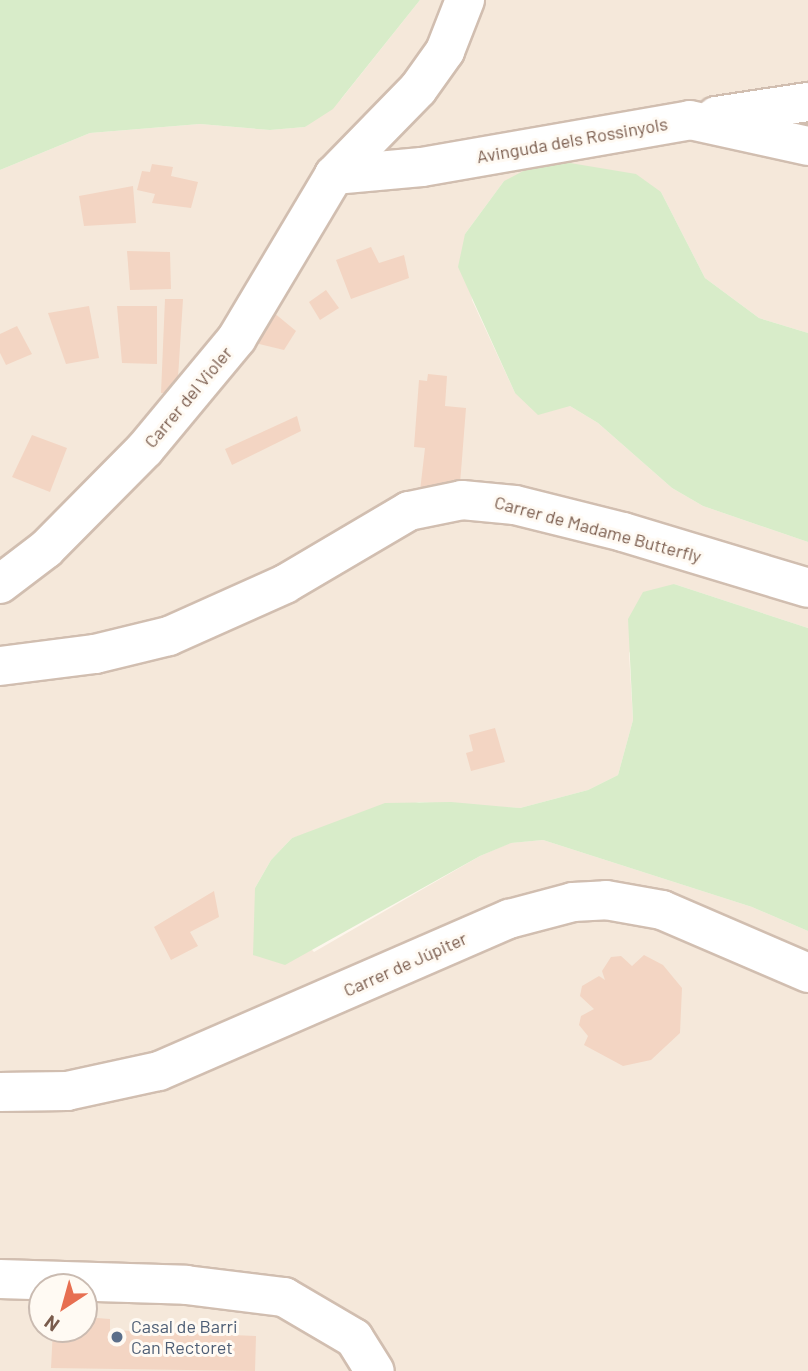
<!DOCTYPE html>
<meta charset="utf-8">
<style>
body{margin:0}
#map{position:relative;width:808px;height:1371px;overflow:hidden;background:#fdf6ec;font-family:Barlow,sans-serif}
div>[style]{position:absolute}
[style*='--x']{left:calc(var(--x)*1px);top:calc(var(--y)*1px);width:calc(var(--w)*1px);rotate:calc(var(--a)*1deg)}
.residential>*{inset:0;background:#f5e8da}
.green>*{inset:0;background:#d8ecc9}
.building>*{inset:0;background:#f3d5c3}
.roads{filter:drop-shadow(2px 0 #d1beb0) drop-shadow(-2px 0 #d1beb0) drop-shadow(0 2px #d1beb0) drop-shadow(0 -2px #d1beb0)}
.minor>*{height:38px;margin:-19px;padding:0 19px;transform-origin:19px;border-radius:19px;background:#fff}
.dots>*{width:19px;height:19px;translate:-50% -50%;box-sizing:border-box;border:4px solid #fffaf3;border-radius:50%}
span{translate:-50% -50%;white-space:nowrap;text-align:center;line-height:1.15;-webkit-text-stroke:6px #fffaf3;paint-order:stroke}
.street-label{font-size:18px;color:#7a5c4d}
.service-label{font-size:18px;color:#4e5e75}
.left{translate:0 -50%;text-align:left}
.north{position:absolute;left:28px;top:1273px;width:70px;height:70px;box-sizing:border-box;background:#fffaf3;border:2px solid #cabbb1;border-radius:50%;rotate:216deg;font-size:19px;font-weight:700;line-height:28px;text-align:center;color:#7a5c4d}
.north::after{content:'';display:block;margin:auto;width:24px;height:32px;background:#e76f51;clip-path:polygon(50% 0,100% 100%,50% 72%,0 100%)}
</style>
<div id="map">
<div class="residential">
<i style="clip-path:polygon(evenodd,420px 0,808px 0,808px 333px,759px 318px,705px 278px,661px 192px,504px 181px,465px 234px,472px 300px,515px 393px,570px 406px,598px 423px,672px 488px,703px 506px,808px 542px,808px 628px,674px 584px,629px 653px,633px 720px,618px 775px,588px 790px,520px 808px,419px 802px,292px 838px,271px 860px,255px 888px,314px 952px,480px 856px,510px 843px,543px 840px,752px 907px,808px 931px,808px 1371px,0 1371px,0 170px,90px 133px,200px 124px,270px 130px,305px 127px,342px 98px,420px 0,42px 1287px,84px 1287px,84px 1329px,42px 1329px,42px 1287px)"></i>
</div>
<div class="green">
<i style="clip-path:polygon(0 0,420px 0,333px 109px,305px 127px,270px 130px,200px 124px,90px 133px,0 170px)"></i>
<i style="clip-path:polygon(564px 162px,636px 174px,661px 192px,705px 278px,759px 318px,808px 333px,808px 542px,703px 506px,672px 488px,598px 423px,570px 406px,538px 415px,515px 393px,458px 267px,465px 234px,504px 181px,531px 167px)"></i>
<i style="clip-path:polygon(674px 584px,808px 628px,808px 931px,752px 907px,543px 840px,511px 843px,480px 856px,285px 965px,253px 955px,255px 888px,271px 860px,292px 838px,385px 803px,451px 802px,520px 808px,588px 790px,618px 775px,633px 720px,628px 619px,643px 592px)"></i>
</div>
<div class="building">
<i style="clip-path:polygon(152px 164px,173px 167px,171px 176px,198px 182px,191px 208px,152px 203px,155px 194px,137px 190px,142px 171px,150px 172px)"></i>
<i style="clip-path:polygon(133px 186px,136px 223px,84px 226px,79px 196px)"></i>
<i style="clip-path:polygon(371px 247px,379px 263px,404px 255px,409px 278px,351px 299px,336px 260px)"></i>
<i style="clip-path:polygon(127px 251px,170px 252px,171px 289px,130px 290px)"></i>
<i style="clip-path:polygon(326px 290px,339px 308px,320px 320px,309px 302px)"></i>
<i style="clip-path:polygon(165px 299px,183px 299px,177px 393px,161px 393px)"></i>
<i style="clip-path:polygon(89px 306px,99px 358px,66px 364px,48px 313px)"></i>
<i style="clip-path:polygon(117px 306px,157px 306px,157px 364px,122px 363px)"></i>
<i style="clip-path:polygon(273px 312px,296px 331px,284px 350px,255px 343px)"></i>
<i style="clip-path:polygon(17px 326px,32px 354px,6px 365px,0 353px,0 334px)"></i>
<i style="clip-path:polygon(428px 374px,447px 376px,445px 406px,466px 408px,460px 484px,420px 491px,425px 448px,414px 447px,419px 380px,427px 381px)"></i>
<i style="clip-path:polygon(297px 416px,301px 431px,232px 465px,225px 449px)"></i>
<i style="clip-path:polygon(32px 435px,67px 448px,50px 492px,12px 477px)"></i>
<i style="clip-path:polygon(495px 728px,505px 762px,471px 771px,466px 753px,473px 751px,469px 735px)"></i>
<i style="clip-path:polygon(214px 891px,219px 917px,190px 932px,198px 946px,171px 960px,154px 927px)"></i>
<i style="clip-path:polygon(644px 955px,663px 965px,682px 988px,680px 1033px,651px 1060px,623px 1066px,584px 1045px,588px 1036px,579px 1025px,581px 1016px,594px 1009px,580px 996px,582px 986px,599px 976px,605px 980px,602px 971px,611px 957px,621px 956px,632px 966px)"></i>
<i style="clip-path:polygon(84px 1317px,110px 1319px,110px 1330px,256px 1336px,255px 1371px,51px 1368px,53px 1329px,84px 1329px)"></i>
</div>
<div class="roads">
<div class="minor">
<i style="--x:716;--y:116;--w:93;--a:-8.7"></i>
<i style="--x:334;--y:175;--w:88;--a:-5.2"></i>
<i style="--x:422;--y:167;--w:272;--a:-9.9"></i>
<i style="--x:690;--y:120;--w:121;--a:12.4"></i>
<i style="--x:0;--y:584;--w:58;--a:-37.3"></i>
<i style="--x:46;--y:549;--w:141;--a:-45.3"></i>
<i style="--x:145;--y:449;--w:144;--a:-50.3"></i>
<i style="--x:237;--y:338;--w:190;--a:-59.2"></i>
<i style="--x:334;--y:175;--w:120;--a:-45.7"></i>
<i style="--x:418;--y:89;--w:47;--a:-54.6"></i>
<i style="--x:445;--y:51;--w:55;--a:-68.6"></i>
<i style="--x:0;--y:666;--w:96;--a:-7.2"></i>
<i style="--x:95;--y:654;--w:76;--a:-13.7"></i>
<i style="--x:169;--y:636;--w:127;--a:-24.1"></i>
<i style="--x:285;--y:584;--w:144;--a:-30.5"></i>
<i style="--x:409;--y:511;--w:54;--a:-11.7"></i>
<i style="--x:462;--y:500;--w:53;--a:5.4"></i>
<i style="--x:515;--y:505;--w:111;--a:14"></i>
<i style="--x:623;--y:532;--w:193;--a:16.8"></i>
<i style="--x:0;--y:1092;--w:67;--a:-0.9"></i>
<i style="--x:67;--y:1091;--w:94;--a:-12.3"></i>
<i style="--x:159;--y:1071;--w:382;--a:-23.5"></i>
<i style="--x:509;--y:919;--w:66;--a:-14.9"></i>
<i style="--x:573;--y:902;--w:33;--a:-3"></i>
<i style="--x:606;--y:900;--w:57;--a:10.1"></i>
<i style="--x:662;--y:910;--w:159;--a:23.3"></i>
<i style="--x:0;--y:1279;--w:186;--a:1.8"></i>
<i style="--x:186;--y:1285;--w:99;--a:7"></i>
<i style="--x:284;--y:1297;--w:81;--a:30.4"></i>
<i style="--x:354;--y:1338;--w:39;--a:58"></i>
</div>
</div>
<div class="dots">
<i style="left:117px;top:1337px;background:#5c6f8a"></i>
</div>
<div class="street-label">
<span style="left:572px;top:140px;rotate:-10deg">Avinguda dels Rossinyols</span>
<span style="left:188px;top:397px;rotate:-50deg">Carrer del Violer</span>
<span style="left:598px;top:529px;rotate:15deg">Carrer de Madame Butterfly</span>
<span style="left:405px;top:964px;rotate:-24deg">Carrer de Júpiter</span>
</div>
<div class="service-label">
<span class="left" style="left:131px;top:1337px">Casal de Barri<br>Can Rectoret</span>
</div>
<div class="north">N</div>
</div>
